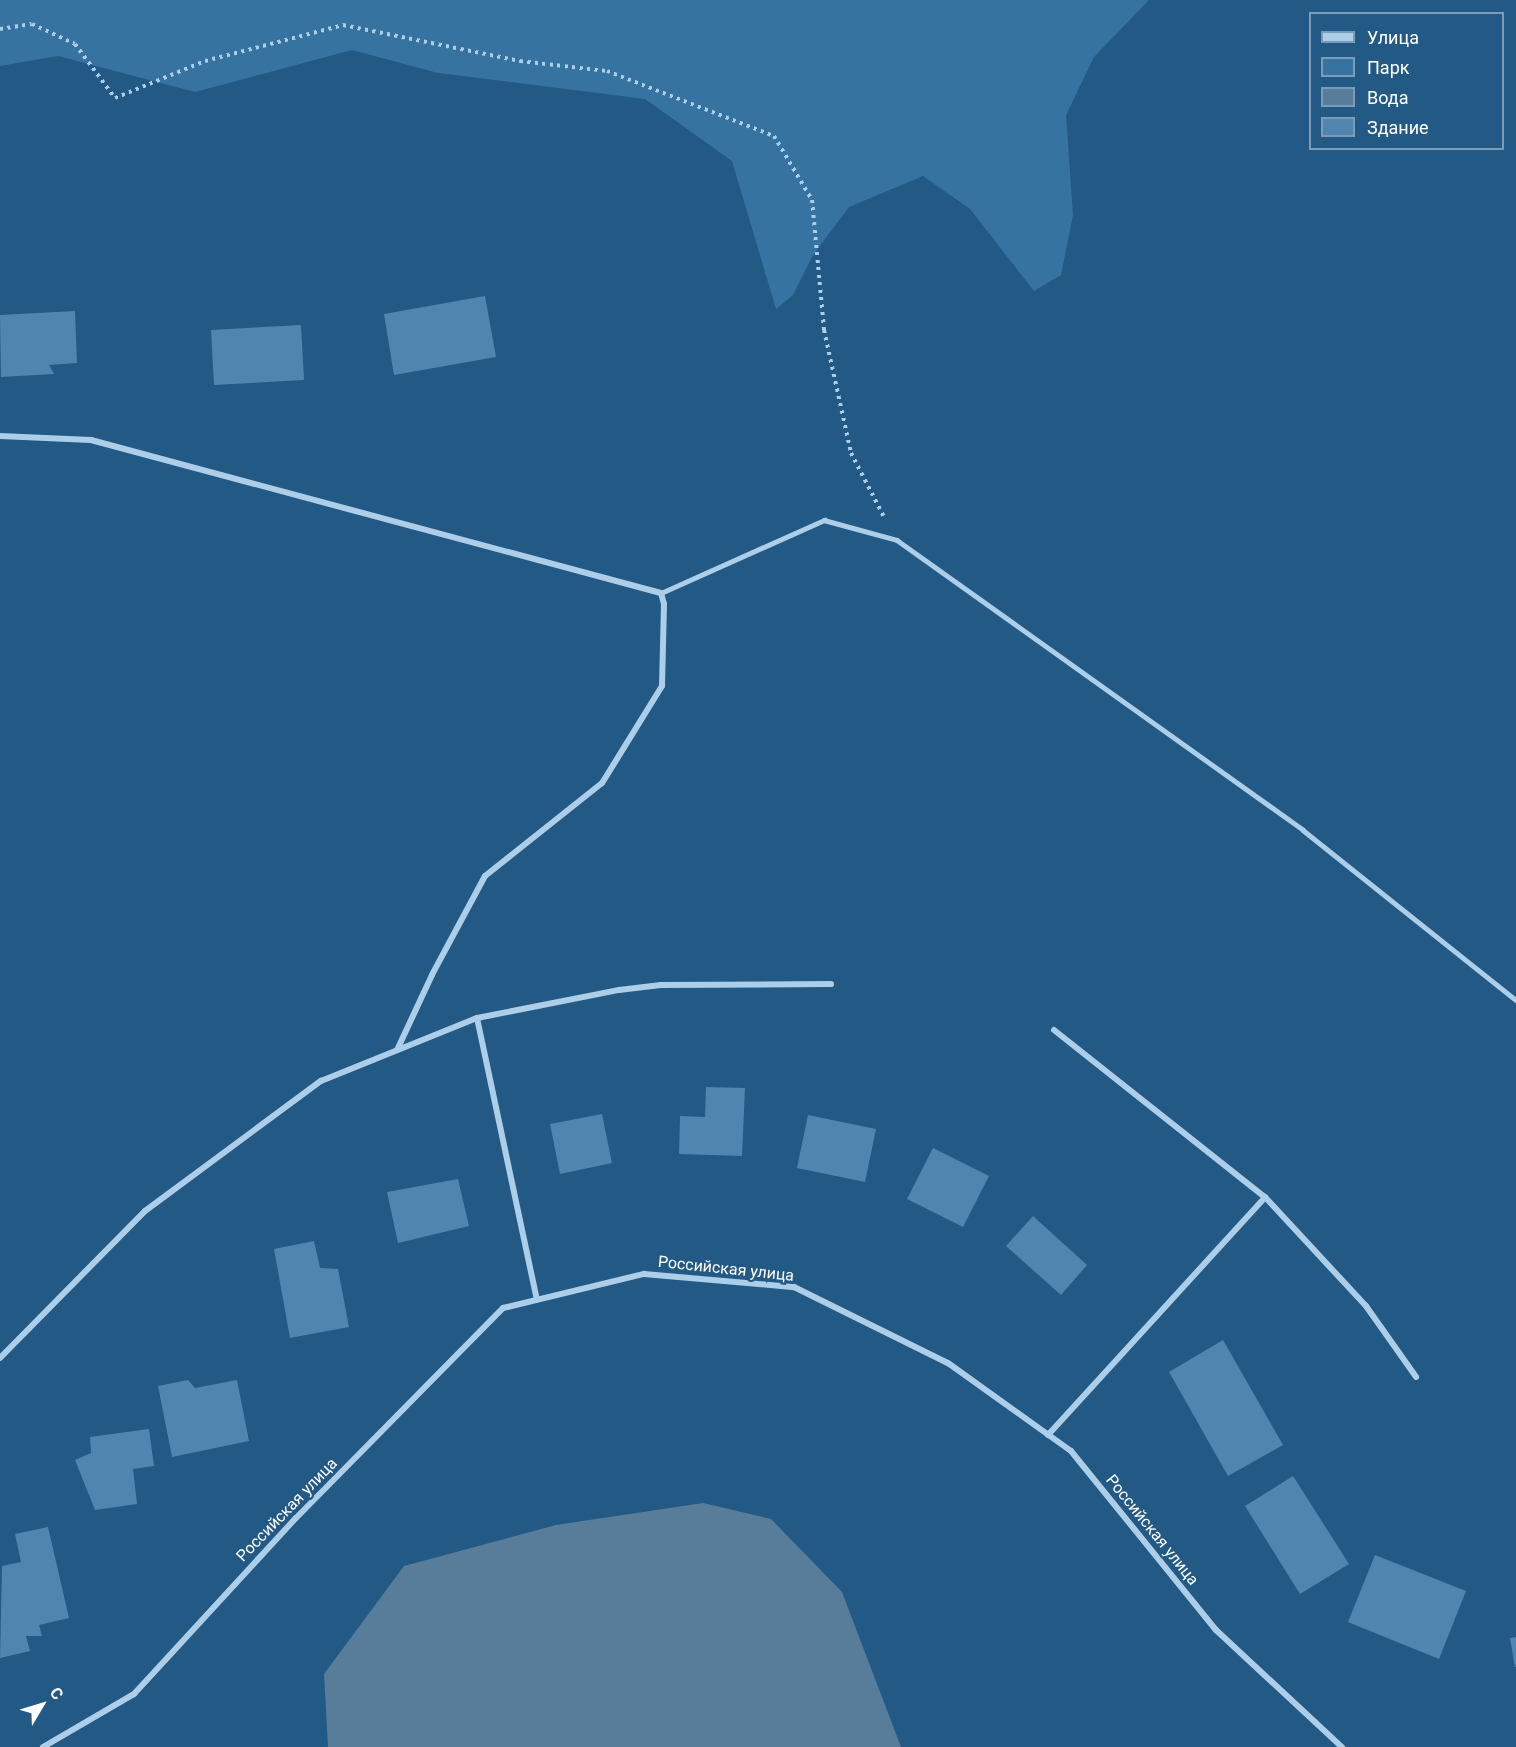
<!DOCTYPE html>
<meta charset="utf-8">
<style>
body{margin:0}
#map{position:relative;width:1516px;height:1747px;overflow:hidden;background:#235985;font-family:Roboto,sans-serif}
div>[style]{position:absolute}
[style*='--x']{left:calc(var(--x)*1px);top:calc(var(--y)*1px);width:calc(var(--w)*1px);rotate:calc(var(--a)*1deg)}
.green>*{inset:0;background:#3773a1}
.water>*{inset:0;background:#587d9b}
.building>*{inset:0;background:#5085af}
.path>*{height:4px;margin-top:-2px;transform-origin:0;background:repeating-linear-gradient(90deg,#accee8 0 3px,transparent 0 7.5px)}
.service>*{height:4.5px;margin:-2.25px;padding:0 2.25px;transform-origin:2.25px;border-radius:2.25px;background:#accee8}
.minor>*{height:6px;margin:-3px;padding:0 3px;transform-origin:3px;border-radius:3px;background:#accee8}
span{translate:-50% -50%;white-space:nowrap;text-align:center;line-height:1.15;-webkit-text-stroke:4.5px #235985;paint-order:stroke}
.street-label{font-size:16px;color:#fff}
.legend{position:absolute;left:1309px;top:12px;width:195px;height:138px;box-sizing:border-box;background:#235985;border:2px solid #7b9bb6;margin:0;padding:8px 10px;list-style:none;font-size:18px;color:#fff}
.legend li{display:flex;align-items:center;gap:12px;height:30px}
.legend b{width:30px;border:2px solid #7b9bb6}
.north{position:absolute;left:12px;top:1675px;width:60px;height:60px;-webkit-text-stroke:4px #235985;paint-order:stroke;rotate:52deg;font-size:16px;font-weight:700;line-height:24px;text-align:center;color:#fff}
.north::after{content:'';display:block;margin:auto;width:21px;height:27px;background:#fff;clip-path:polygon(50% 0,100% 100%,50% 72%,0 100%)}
</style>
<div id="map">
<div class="green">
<i style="clip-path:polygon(0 0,1149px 0,1094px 57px,1066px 115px,1073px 215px,1061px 275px,1034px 291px,970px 209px,923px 176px,849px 207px,813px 255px,793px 295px,776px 309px,732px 161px,645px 99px,438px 73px,352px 50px,195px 92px,58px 56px,0 66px)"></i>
</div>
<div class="water">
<i style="clip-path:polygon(703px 1503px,771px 1519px,842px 1592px,901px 1747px,328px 1747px,324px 1674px,404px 1566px,556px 1525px)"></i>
</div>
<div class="building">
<i style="clip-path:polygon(485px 296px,496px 357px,394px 375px,384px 314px)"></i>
<i style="clip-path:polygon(75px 311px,77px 363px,49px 365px,54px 374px,1px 377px,0 315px)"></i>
<i style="clip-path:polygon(301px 325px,304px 380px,214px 385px,211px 330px)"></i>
<i style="clip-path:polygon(706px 1087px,745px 1088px,742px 1156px,679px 1154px,680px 1116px,705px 1117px)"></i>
<i style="clip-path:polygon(602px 1114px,612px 1163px,560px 1174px,550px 1124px)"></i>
<i style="clip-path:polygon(808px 1115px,876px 1129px,865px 1182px,797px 1168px)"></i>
<i style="clip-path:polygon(933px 1148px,989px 1176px,963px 1227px,907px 1199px)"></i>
<i style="clip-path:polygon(458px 1179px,469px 1226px,398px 1243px,387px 1192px)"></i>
<i style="clip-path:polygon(1033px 1216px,1087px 1265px,1061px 1295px,1006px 1246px)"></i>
<i style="clip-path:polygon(314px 1241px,320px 1268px,338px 1269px,349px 1327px,290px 1338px,274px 1249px)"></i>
<i style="clip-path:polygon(1223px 1340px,1283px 1445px,1228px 1476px,1169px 1372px)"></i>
<i style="clip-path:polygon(188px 1380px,195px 1388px,237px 1380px,249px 1441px,172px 1457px,158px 1386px)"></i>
<i style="clip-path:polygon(149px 1429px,154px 1466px,133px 1469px,137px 1504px,95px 1510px,75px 1460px,91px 1453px,90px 1437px)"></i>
<i style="clip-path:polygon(1293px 1476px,1349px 1564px,1300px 1594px,1245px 1506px)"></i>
<i style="clip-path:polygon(48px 1527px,69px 1618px,39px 1625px,42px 1636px,26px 1636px,30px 1651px,0 1658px,2px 1566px,21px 1562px,15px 1534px)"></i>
<i style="clip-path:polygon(1375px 1555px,1466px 1591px,1439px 1659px,1348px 1622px)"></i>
<i style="clip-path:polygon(1516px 1637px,1516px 1667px,1515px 1667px,1510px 1638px)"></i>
</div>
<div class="path">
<i style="--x:0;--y:29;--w:32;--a:-9"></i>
<i style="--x:32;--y:24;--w:47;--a:24.9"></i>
<i style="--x:75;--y:44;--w:67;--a:53.5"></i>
<i style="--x:115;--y:98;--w:97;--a:-22.3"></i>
<i style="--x:205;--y:61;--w:143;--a:-14.6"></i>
<i style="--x:343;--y:25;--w:181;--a:11.5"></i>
<i style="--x:520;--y:61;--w:88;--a:6.6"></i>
<i style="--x:607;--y:71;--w:179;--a:21.3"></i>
<i style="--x:774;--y:136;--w:74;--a:59.3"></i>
<i style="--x:812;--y:200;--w:131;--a:84.7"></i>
<i style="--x:824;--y:330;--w:126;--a:77.6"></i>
<i style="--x:851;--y:453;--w:72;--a:62.7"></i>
</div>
<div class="service">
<i style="--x:661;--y:593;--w:179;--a:-24.1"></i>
<i style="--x:824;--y:520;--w:76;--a:15.3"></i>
<i style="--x:897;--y:540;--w:499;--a:35.5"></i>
<i style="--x:1303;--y:830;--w:273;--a:38.6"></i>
</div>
<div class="minor">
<i style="--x:0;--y:436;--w:91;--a:2.5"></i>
<i style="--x:91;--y:440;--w:590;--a:15.03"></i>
<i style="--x:661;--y:593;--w:11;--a:75"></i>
<i style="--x:664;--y:604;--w:82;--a:91.4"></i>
<i style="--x:662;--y:686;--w:114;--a:121.7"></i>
<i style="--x:602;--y:783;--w:149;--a:141.5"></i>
<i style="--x:485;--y:876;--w:112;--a:118.2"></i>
<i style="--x:432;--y:975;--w:83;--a:115"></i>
<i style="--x:477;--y:1018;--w:288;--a:78"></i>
<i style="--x:1054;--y:1030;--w:269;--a:38.4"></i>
<i style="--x:1265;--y:1197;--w:149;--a:47.2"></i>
<i style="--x:1366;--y:1306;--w:87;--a:54.8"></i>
<i style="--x:0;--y:1358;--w:206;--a:-45.4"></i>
<i style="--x:145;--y:1211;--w:219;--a:-36.5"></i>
<i style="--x:321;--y:1081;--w:168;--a:-22"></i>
<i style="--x:477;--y:1018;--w:145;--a:-11.2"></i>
<i style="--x:619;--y:990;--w:42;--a:-6.8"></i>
<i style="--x:661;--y:985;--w:170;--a:-0.3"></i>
<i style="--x:1048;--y:1435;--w:322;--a:-47.6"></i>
<i style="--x:43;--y:1747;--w:105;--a:-30.2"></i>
<i style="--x:134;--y:1694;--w:239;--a:-47.4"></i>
<i style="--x:296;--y:1518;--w:295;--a:-45.4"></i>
<i style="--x:503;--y:1308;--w:145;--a:-13.6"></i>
<i style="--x:644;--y:1274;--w:151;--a:5"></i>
<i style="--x:794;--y:1287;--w:172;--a:26.3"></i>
<i style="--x:948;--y:1363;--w:151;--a:35.6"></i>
<i style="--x:1071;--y:1451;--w:230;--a:51"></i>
<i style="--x:1216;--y:1630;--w:172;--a:42.9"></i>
</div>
<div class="street-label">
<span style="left:726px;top:1269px;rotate:6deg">Российская улица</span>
<span style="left:287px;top:1510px;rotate:-46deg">Российская улица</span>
<span style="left:1152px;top:1530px;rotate:51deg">Российская улица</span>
</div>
<ul class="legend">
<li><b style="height:8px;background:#accee8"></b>Улица</li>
<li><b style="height:16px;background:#3773a1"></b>Парк</li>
<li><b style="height:16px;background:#587d9b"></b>Вода</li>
<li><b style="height:16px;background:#5085af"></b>Здание</li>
</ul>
<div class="north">С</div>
</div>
